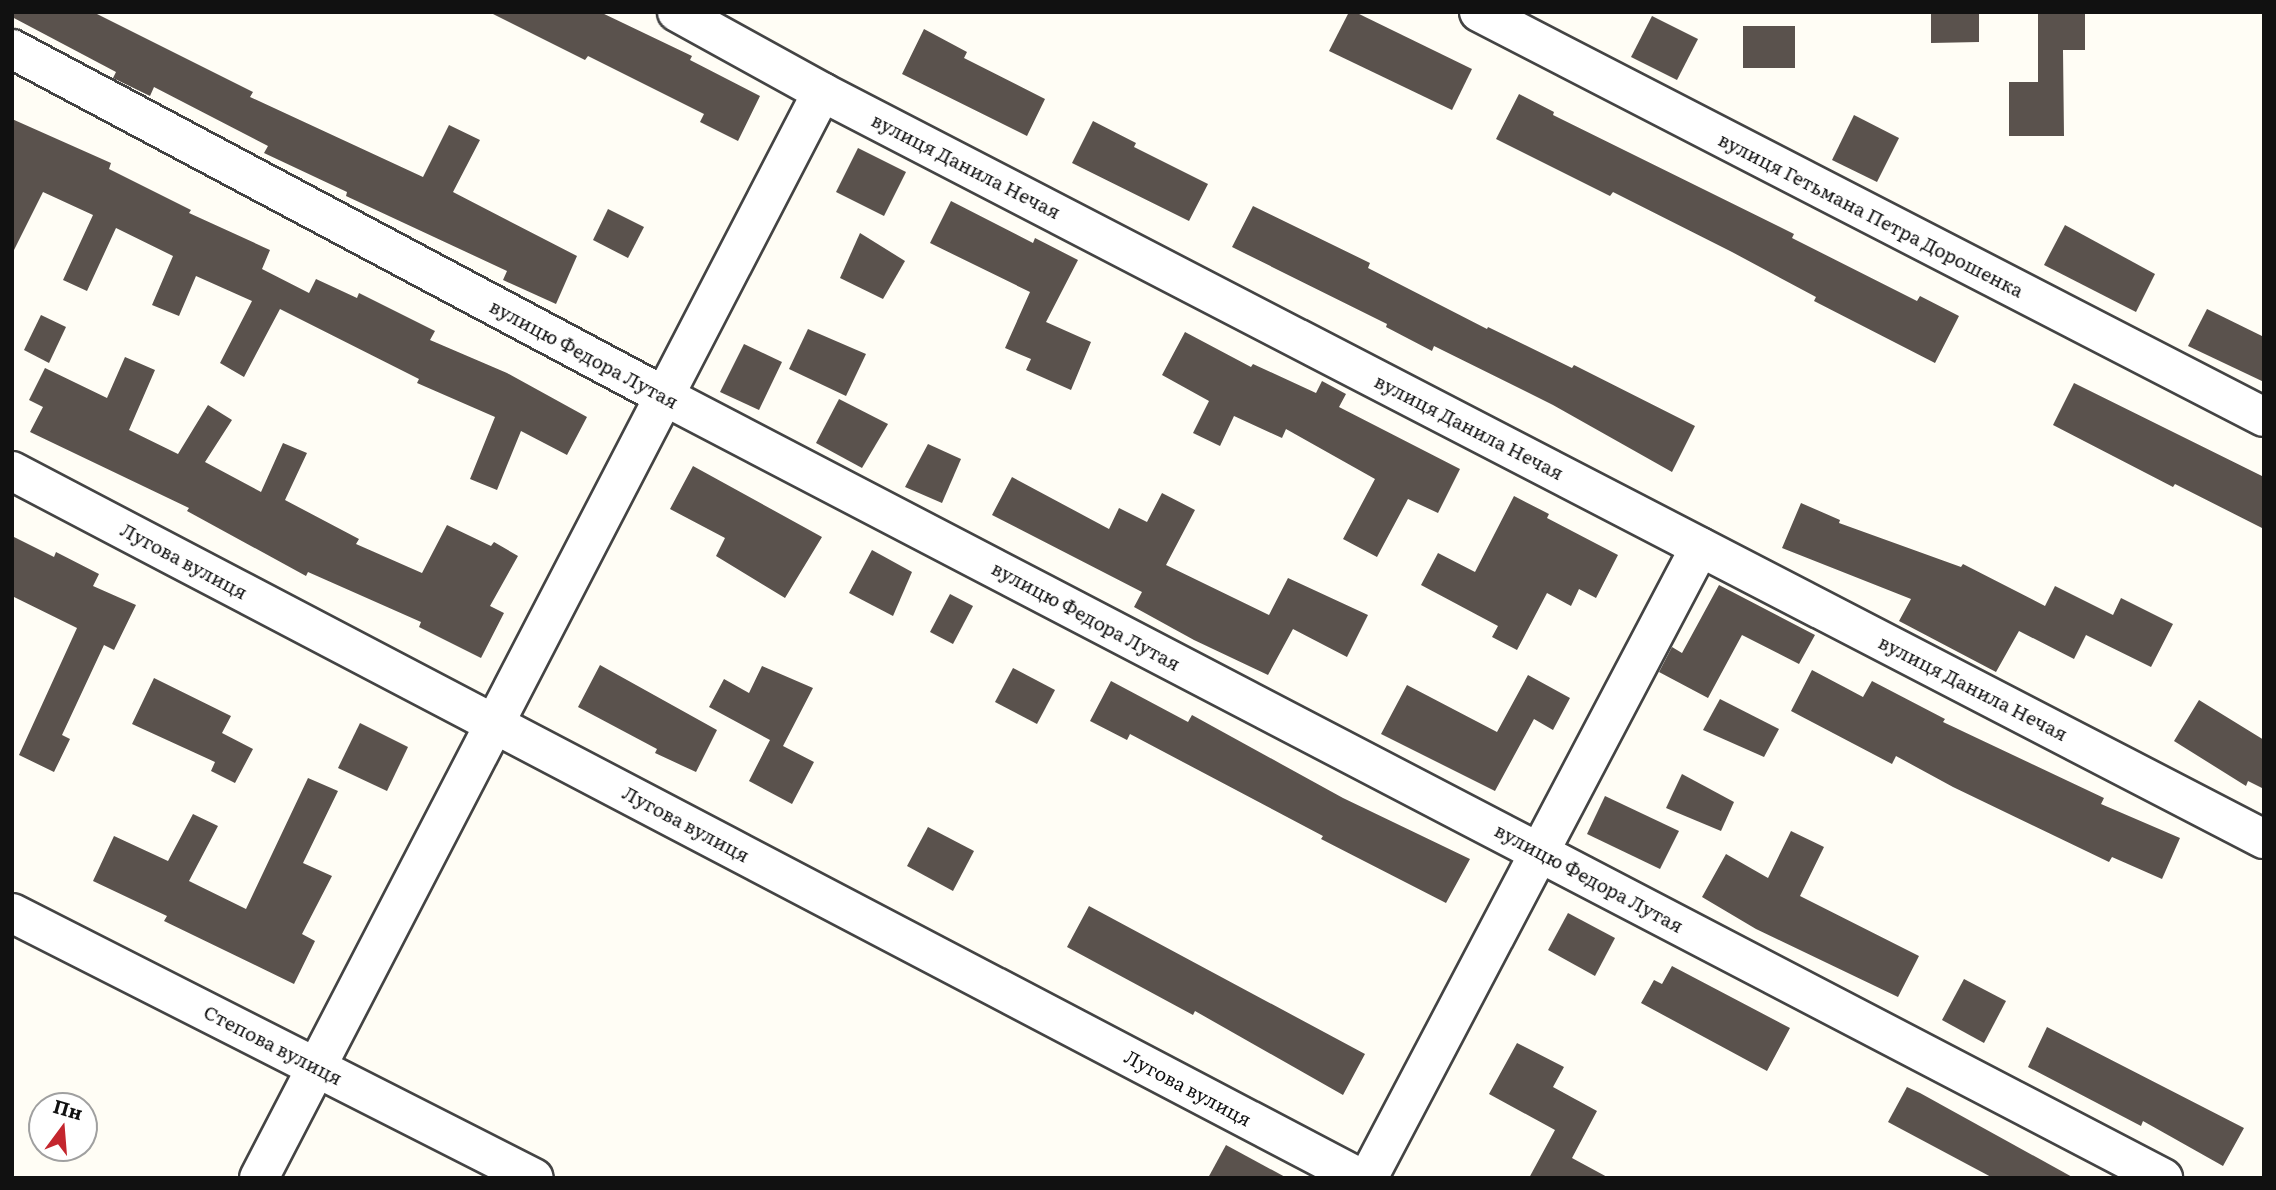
<!DOCTYPE html>
<meta charset="utf-8">
<style>
body{margin:0}
#map{position:relative;width:2276px;height:1190px;overflow:hidden;background:#fffdf5;font-family:Literata,serif}
div>[style]{position:absolute}
[style*='--x']{left:calc(var(--x)*1px);top:calc(var(--y)*1px);width:calc(var(--w)*1px);rotate:calc(var(--a)*1deg)}
.building>*{inset:0;background:#5a524d}
.roads{filter:drop-shadow(2px 0 #444) drop-shadow(-2px 0 #444) drop-shadow(0 2px #444) drop-shadow(0 -2px #444)}
.minor>*{height:38px;margin:-19px;padding:0 19px;transform-origin:19px;border-radius:19px;background:#fff}
span{translate:-50% -50%;white-space:nowrap;text-align:center;line-height:1.15;-webkit-text-stroke:7px #fff;paint-order:stroke}
.street-label{font-size:19px;color:#111}
.frame{position:absolute;inset:0;border:14px solid #111;pointer-events:none}
.north{position:absolute;left:28px;top:1092px;width:70px;height:70px;box-sizing:border-box;background:#fff;border:2px solid #a0a0a0;border-radius:50%;rotate:16deg;font-size:19px;font-weight:700;line-height:28px;text-align:center;color:#111}
.north::after{content:'';display:block;margin:auto;width:24px;height:32px;background:#c4262e;clip-path:polygon(50% 0,100% 100%,50% 72%,0 100%)}
</style>
<div id="map">
<div class="building">
<i style="clip-path:polygon(12px 12px,93px 12px,253px 92px,250px 97px,423px 177px,449px 125px,480px 140px,453px 192px,577px 256px,556px 304px,503px 280px,507px 271px,346px 196px,347px 192px,264px 153px,268px 146px,154px 87px,150px 96px,113px 78px,116px 72px,12px 17px)"></i>
<i style="clip-path:polygon(489px 12px,600px 12px,692px 56px,690px 60px,760px 96px,738px 141px,700px 122px,704px 114px,588px 56px,585px 60px)"></i>
<i style="clip-path:polygon(1349px 12px,1355px 12px,1472px 69px,1452px 110px,1329px 51px)"></i>
<i style="clip-path:polygon(1931px 12px,1979px 12px,1979px 42px,1931px 43px)"></i>
<i style="clip-path:polygon(2038px 12px,2085px 12px,2085px 50px,2063px 50px,2064px 136px,2009px 136px,2009px 82px,2038px 82px)"></i>
<i style="clip-path:polygon(1652px 16px,1698px 39px,1677px 80px,1631px 57px)"></i>
<i style="clip-path:polygon(1743px 26px,1795px 26px,1795px 68px,1743px 68px)"></i>
<i style="clip-path:polygon(924px 29px,967px 52px,964px 58px,1045px 99px,1027px 136px,902px 74px)"></i>
<i style="clip-path:polygon(1519px 94px,1554px 112px,1553px 115px,1794px 234px,1792px 238px,1917px 301px,1920px 296px,1959px 316px,1935px 363px,1814px 301px,1816px 297px,1732px 252px,1613px 192px,1610px 196px,1496px 139px)"></i>
<i style="clip-path:polygon(1854px 115px,1899px 138px,1877px 182px,1832px 160px)"></i>
<i style="clip-path:polygon(12px 119px,111px 163px,109px 169px,191px 210px,189px 213px,270px 250px,262px 269px,309px 293px,316px 279px,357px 298px,359px 293px,435px 331px,430px 340px,507px 373px,587px 417px,567px 455px,521px 431px,497px 490px,470px 479px,495px 417px,417px 383px,419px 379px,280px 309px,244px 377px,220px 363px,252px 301px,196px 276px,179px 316px,152px 305px,173px 256px,116px 228px,87px 291px,63px 280px,93px 215px,43px 192px,12px 254px)"></i>
<i style="clip-path:polygon(1093px 121px,1136px 143px,1134px 147px,1208px 184px,1189px 221px,1072px 163px)"></i>
<i style="clip-path:polygon(858px 148px,906px 172px,884px 216px,836px 192px)"></i>
<i style="clip-path:polygon(951px 201px,1033px 243px,1035px 238px,1078px 260px,1046px 322px,1091px 342px,1071px 390px,1026px 370px,1031px 359px,1005px 348px,1030px 292px,930px 243px)"></i>
<i style="clip-path:polygon(1253px 206px,1370px 263px,1368px 268px,1487px 329px,1488px 327px,1572px 368px,1574px 365px,1695px 426px,1672px 472px,1553px 405px,1434px 346px,1432px 351px,1386px 327px,1387px 324px,1232px 247px)"></i>
<i style="clip-path:polygon(608px 209px,644px 227px,628px 258px,593px 240px)"></i>
<i style="clip-path:polygon(2065px 225px,2155px 274px,2136px 312px,2044px 265px)"></i>
<i style="clip-path:polygon(860px 233px,905px 261px,883px 299px,840px 278px)"></i>
<i style="clip-path:polygon(2207px 309px,2264px 337px,2264px 382px,2188px 346px)"></i>
<i style="clip-path:polygon(41px 315px,66px 327px,49px 363px,24px 350px)"></i>
<i style="clip-path:polygon(808px 329px,866px 354px,846px 396px,789px 369px)"></i>
<i style="clip-path:polygon(1185px 332px,1251px 367px,1253px 364px,1316px 393px,1322px 381px,1346px 394px,1339px 407px,1460px 469px,1438px 513px,1408px 499px,1377px 557px,1343px 539px,1375px 479px,1286px 429px,1282px 438px,1234px 416px,1220px 446px,1193px 433px,1209px 401px,1162px 375px)"></i>
<i style="clip-path:polygon(744px 344px,782px 362px,759px 410px,720px 392px)"></i>
<i style="clip-path:polygon(125px 357px,155px 370px,129px 430px,178px 454px,208px 405px,232px 420px,205px 462px,261px 492px,283px 443px,307px 453px,285px 500px,359px 539px,356px 544px,422px 573px,447px 525px,491px 546px,494px 542px,518px 556px,490px 606px,504px 613px,481px 658px,419px 627px,421px 622px,308px 572px,306px 576px,187px 511px,189px 508px,30px 432px,43px 407px,29px 400px,45px 368px,107px 398px)"></i>
<i style="clip-path:polygon(2074px 383px,2264px 477px,2264px 529px,2175px 484px,2173px 487px,2053px 425px)"></i>
<i style="clip-path:polygon(839px 399px,888px 424px,862px 468px,816px 443px)"></i>
<i style="clip-path:polygon(928px 444px,961px 459px,942px 503px,905px 487px)"></i>
<i style="clip-path:polygon(693px 466px,822px 537px,785px 598px,716px 556px,725px 538px,670px 509px)"></i>
<i style="clip-path:polygon(1012px 477px,1109px 529px,1119px 508px,1147px 522px,1162px 493px,1195px 510px,1166px 565px,1269px 615px,1288px 578px,1368px 615px,1347px 657px,1293px 629px,1268px 675px,1194px 640px,1134px 607px,1142px 592px,992px 515px)"></i>
<i style="clip-path:polygon(1514px 496px,1549px 514px,1547px 518px,1618px 555px,1596px 598px,1579px 589px,1571px 606px,1547px 593px,1517px 650px,1492px 637px,1498px 626px,1421px 585px,1438px 553px,1475px 572px)"></i>
<i style="clip-path:polygon(1801px 503px,1840px 520px,1839px 523px,1961px 567px,1963px 564px,2045px 606px,2055px 586px,2113px 615px,2121px 598px,2173px 624px,2151px 667px,2086px 635px,2074px 659px,2019px 631px,1996px 672px,1899px 621px,1911px 599px,1782px 548px)"></i>
<i style="clip-path:polygon(12px 536px,54px 557px,56px 552px,99px 574px,93px 586px,136px 605px,114px 650px,104px 645px,62px 735px,70px 739px,54px 772px,19px 755px,77px 628px,12px 596px)"></i>
<i style="clip-path:polygon(872px 550px,912px 572px,893px 616px,849px 593px)"></i>
<i style="clip-path:polygon(1719px 585px,1815px 635px,1799px 664px,1742px 635px,1708px 698px,1659px 672px,1672px 647px,1682px 653px)"></i>
<i style="clip-path:polygon(950px 594px,973px 606px,953px 644px,930px 632px)"></i>
<i style="clip-path:polygon(600px 665px,717px 730px,696px 772px,655px 753px,657px 749px,578px 707px)"></i>
<i style="clip-path:polygon(762px 666px,813px 688px,783px 746px,814px 762px,792px 804px,749px 781px,770px 740px,709px 707px,724px 679px,749px 693px)"></i>
<i style="clip-path:polygon(1013px 668px,1055px 690px,1037px 724px,995px 702px)"></i>
<i style="clip-path:polygon(1812px 670px,1863px 697px,1872px 681px,1945px 719px,1943px 722px,2104px 798px,2101px 804px,2180px 838px,2162px 879px,2112px 857px,2109px 862px,1953px 787px,1896px 756px,1892px 764px,1791px 711px)"></i>
<i style="clip-path:polygon(1528px 675px,1570px 698px,1553px 730px,1534px 719px,1495px 791px,1381px 734px,1407px 685px,1497px 732px)"></i>
<i style="clip-path:polygon(154px 678px,231px 716px,222px 733px,253px 749px,235px 783px,211px 771px,215px 762px,132px 724px)"></i>
<i style="clip-path:polygon(1111px 681px,1188px 722px,1192px 715px,1343px 798px,1470px 859px,1446px 903px,1321px 839px,1323px 836px,1130px 734px,1127px 740px,1090px 721px)"></i>
<i style="clip-path:polygon(1720px 699px,1779px 729px,1764px 757px,1703px 730px)"></i>
<i style="clip-path:polygon(2199px 700px,2264px 740px,2264px 789px,2248px 781px,2246px 786px,2174px 741px)"></i>
<i style="clip-path:polygon(360px 723px,408px 747px,387px 791px,338px 768px)"></i>
<i style="clip-path:polygon(1682px 774px,1734px 802px,1721px 831px,1666px 808px)"></i>
<i style="clip-path:polygon(308px 778px,338px 791px,303px 863px,332px 876px,302px 934px,315px 941px,294px 984px,164px 921px,167px 916px,93px 881px,114px 836px,168px 861px,193px 814px,218px 826px,189px 881px,246px 909px)"></i>
<i style="clip-path:polygon(1605px 796px,1679px 831px,1660px 869px,1587px 834px)"></i>
<i style="clip-path:polygon(928px 827px,974px 851px,953px 891px,907px 866px)"></i>
<i style="clip-path:polygon(1791px 831px,1824px 847px,1800px 896px,1919px 956px,1898px 997px,1756px 929px,1702px 897px,1726px 854px,1768px 878px)"></i>
<i style="clip-path:polygon(1089px 906px,1365px 1054px,1343px 1095px,1195px 1011px,1193px 1015px,1067px 947px)"></i>
<i style="clip-path:polygon(1568px 913px,1615px 938px,1595px 976px,1548px 950px)"></i>
<i style="clip-path:polygon(1672px 966px,1790px 1028px,1767px 1071px,1641px 1003px,1654px 980px,1662px 984px)"></i>
<i style="clip-path:polygon(1964px 979px,2006px 1001px,1984px 1043px,1942px 1020px)"></i>
<i style="clip-path:polygon(2047px 1027px,2244px 1128px,2223px 1166px,2143px 1121px,2141px 1126px,2028px 1067px)"></i>
<i style="clip-path:polygon(1517px 1043px,1564px 1067px,1553px 1087px,1597px 1111px,1572px 1158px,1609px 1178px,1529px 1178px,1555px 1130px,1489px 1094px)"></i>
<i style="clip-path:polygon(1907px 1087px,1920px 1093px,2074px 1178px,1993px 1178px,1888px 1122px)"></i>
<i style="clip-path:polygon(1226px 1145px,1287px 1178px,1208px 1178px)"></i>
</div>
<div class="roads">
<div class="minor">
<i style="--x:677;--y:12;--w:166;--a:28.9"></i>
<i style="--x:822;--y:92;--w:1624;--a:27.39"></i>
<i style="--x:1479;--y:12;--w:883;--a:27.29"></i>
<i style="--x:12;--y:49;--w:739;--a:28.02"></i>
<i style="--x:664;--y:396;--w:1691;--a:27.55"></i>
<i style="--x:12;--y:471;--w:1522;--a:27.68"></i>
<i style="--x:12;--y:913;--w:585;--a:26.92"></i>
<i style="--x:259;--y:1178;--w:1223;--a:-62.6"></i>
<i style="--x:1368;--y:1178;--w:713;--a:-62.25"></i>
</div>
</div>
<div class="street-label">
<span style="left:966px;top:166px;rotate:27deg">вулиця Данила Нечая</span>
<span style="left:1871px;top:215px;rotate:27deg">вулиця Гетьмана Петра Дорошенка</span>
<span style="left:584px;top:354px;rotate:28deg">вулицю Федора Лутая</span>
<span style="left:1469px;top:427px;rotate:27deg">вулиця Данила Нечая</span>
<span style="left:184px;top:561px;rotate:28deg">Лугова вулиця</span>
<span style="left:1086px;top:616px;rotate:28deg">вулицю Федора Лутая</span>
<span style="left:1973px;top:688px;rotate:27deg">вулиця Данила Нечая</span>
<span style="left:686px;top:824px;rotate:28deg">Лугова вулиця</span>
<span style="left:1589px;top:878px;rotate:28deg">вулицю Федора Лутая</span>
<span style="left:273px;top:1045px;rotate:27deg">Степова вулиця</span>
<span style="left:1188px;top:1088px;rotate:28deg">Лугова вулиця</span>
</div>
<div class="frame"></div>
<div class="north">Пн</div>
</div>
